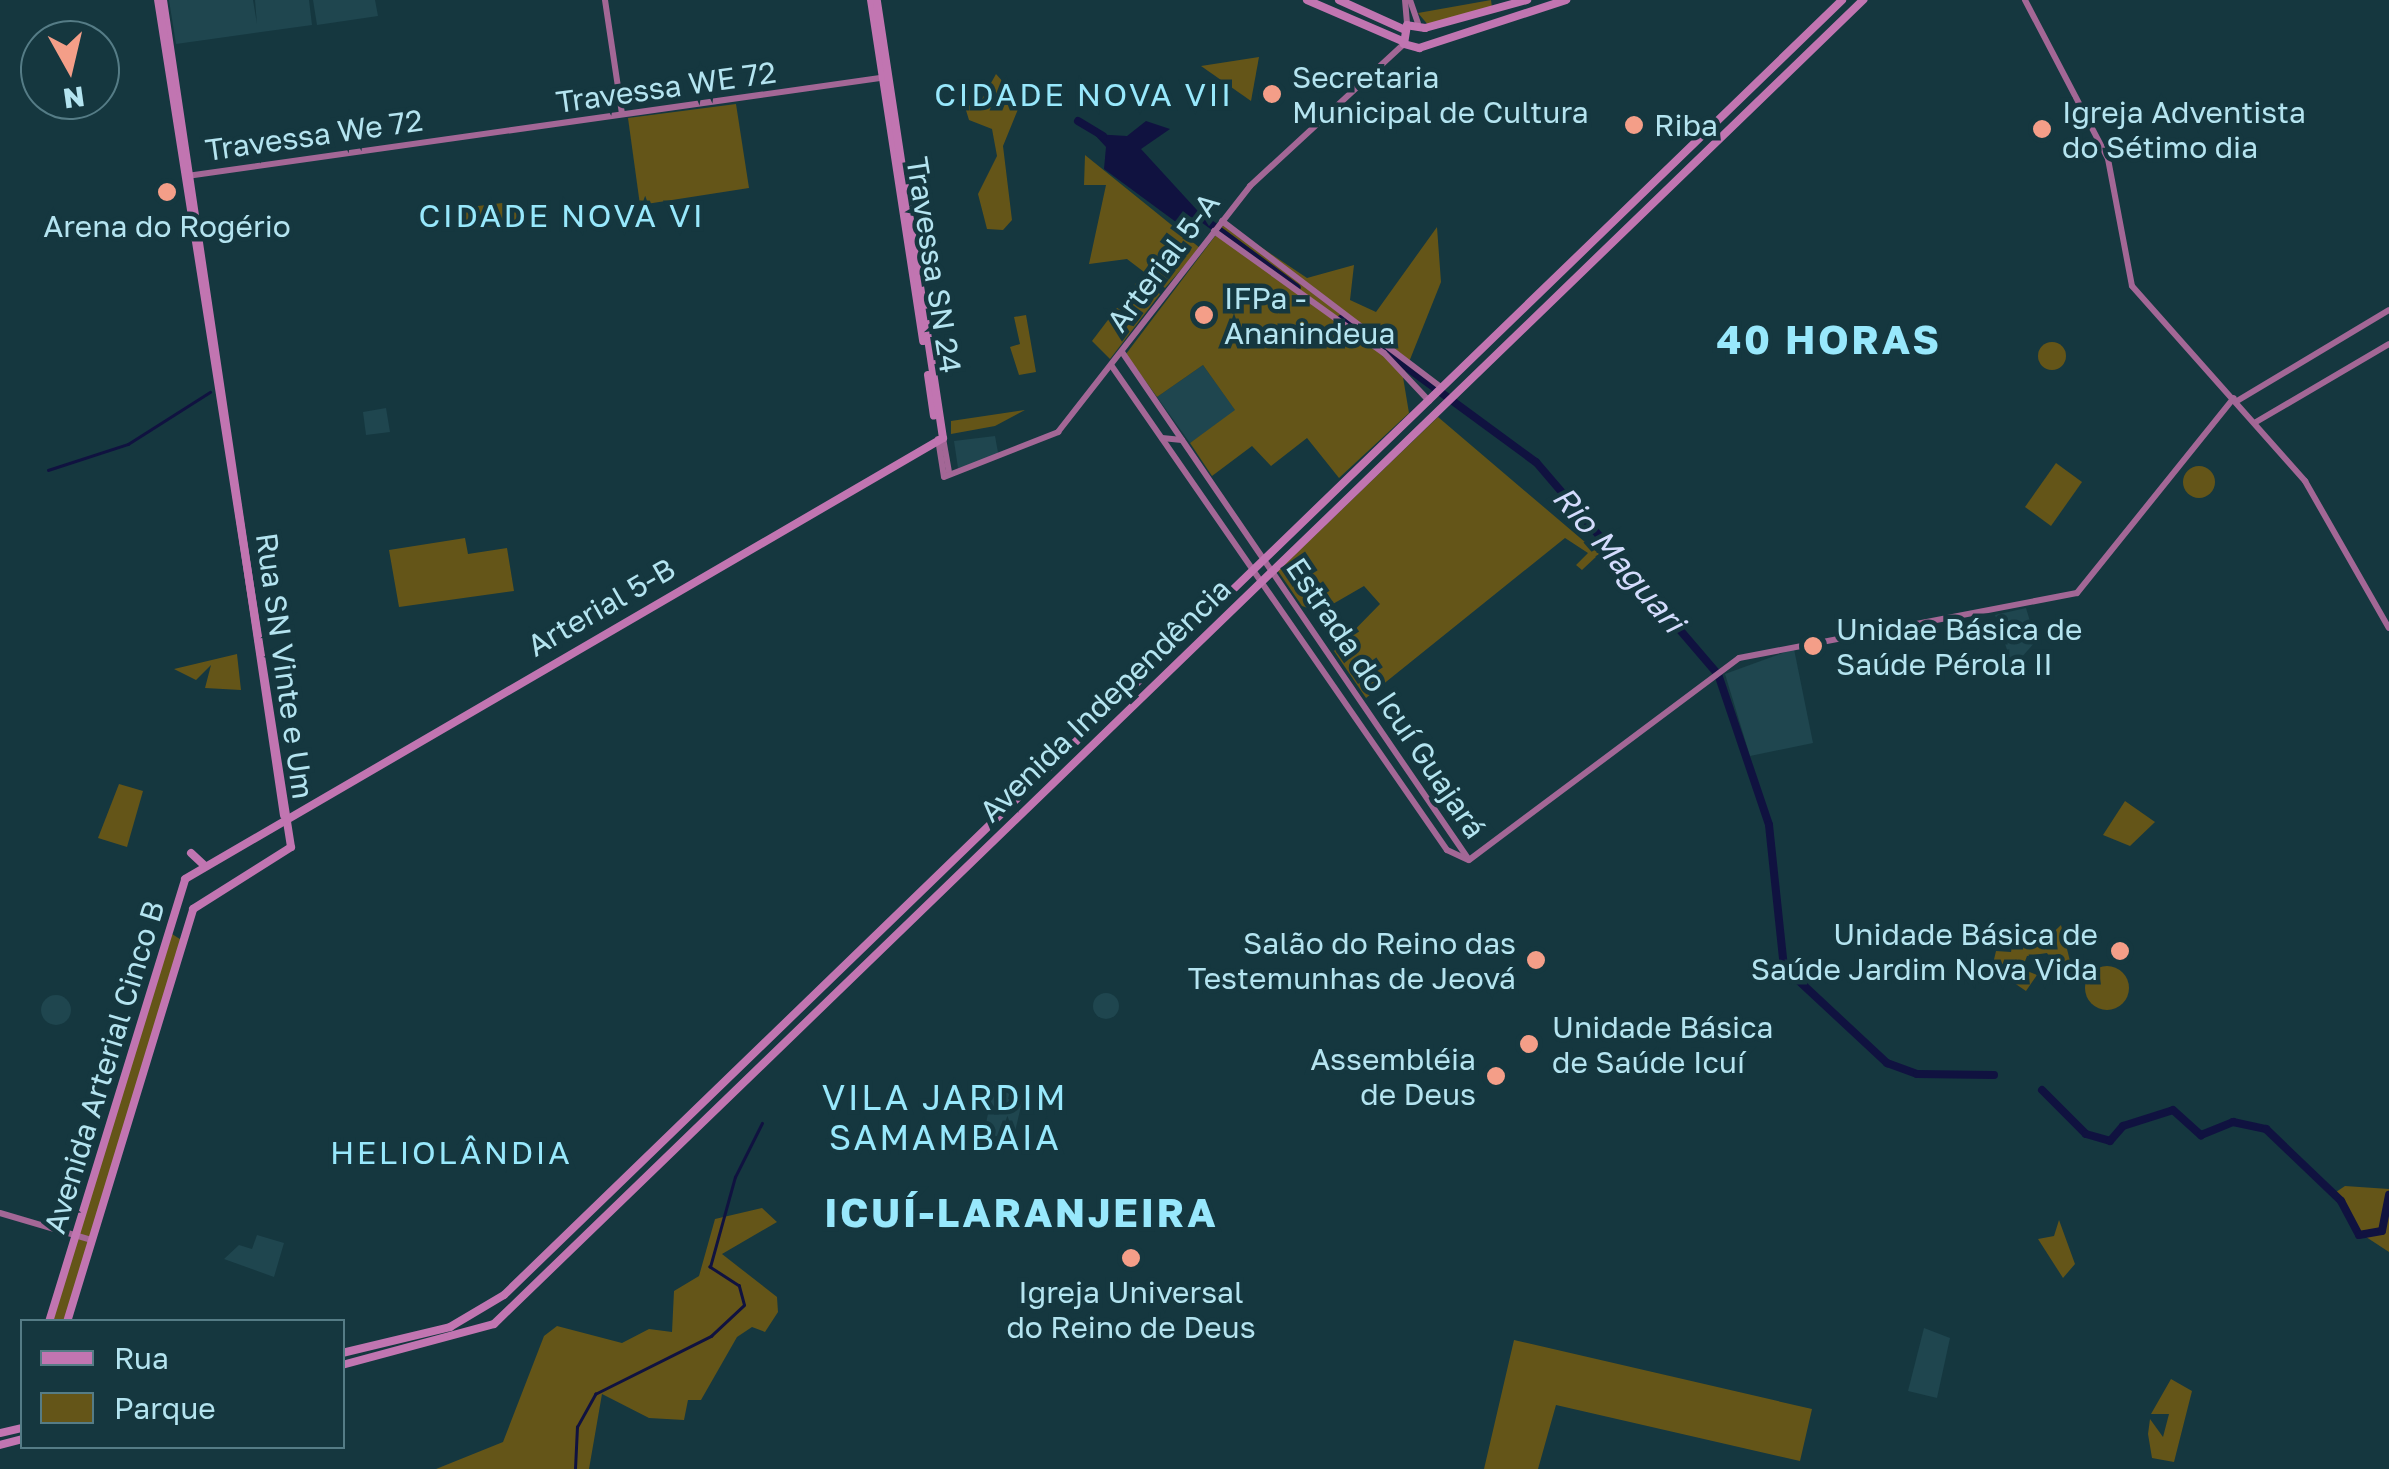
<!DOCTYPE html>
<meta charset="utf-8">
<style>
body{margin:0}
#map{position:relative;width:2389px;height:1469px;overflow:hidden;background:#15373f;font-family:"Golos Text",sans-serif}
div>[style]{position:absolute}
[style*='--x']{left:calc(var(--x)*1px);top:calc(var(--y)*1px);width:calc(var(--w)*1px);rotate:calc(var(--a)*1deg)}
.built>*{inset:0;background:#1f464f}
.round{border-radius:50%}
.green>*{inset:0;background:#645518}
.water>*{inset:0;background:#101240}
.stream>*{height:2.5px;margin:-1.25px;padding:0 1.25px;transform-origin:1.25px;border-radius:1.25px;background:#101240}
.river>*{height:8px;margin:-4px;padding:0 4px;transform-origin:4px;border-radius:4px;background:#101240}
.secondary>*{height:6px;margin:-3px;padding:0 3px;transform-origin:3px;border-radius:3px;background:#a36796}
.primary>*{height:8px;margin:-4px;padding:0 4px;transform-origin:4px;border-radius:4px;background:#c175b1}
.dots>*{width:28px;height:28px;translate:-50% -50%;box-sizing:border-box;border:5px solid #15373f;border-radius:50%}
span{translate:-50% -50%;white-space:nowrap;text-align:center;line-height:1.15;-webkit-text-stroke:9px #15373f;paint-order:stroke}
.poi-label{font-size:30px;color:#b4e4f0}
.left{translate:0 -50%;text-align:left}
.right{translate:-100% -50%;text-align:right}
.street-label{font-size:30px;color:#b4e4f0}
.neighbourhood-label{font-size:32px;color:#98e8fc;letter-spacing:2.5px}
.water-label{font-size:32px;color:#d3dbfc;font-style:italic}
.quarter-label{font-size:35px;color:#98e8fc;letter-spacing:2.5px}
.district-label{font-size:40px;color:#98e8fc;font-weight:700;letter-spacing:2.5px}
.legend{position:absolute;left:20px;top:1319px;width:325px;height:130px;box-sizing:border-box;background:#15373f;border:2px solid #557c86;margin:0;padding:12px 18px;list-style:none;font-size:30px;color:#b4e4f0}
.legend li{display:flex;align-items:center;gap:20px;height:50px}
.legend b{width:50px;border:2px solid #557c86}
.north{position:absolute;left:20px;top:20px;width:100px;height:100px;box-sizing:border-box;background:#15373f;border:2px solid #557c86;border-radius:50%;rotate:172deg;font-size:28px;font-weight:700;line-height:40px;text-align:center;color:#b4e4f0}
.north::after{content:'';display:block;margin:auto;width:35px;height:45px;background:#f49e88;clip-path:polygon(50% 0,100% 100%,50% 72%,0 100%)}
</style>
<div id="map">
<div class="built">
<i style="clip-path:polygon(169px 0,253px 0,257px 24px,255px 0,309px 0,312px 25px,176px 44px)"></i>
<i style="clip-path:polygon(313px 0,375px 0,378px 16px,317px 25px)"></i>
<i style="clip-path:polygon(1203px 365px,1236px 411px,1190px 443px,1157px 397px)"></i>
<i style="clip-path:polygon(386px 408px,390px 432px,366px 435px,363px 412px)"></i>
<i style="clip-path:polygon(995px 436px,999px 458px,958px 468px,954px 441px)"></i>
<i style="clip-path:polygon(2026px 608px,2036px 641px,2013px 667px,1995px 615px)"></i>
<i style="clip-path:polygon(1794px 649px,1813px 743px,1750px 756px,1725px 674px)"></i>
<i class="round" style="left:1093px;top:993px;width:26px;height:26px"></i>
<i class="round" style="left:41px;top:995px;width:30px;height:30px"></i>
<i style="clip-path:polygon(995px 1080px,1012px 1084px,1008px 1099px,1022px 1102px,1013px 1140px,984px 1133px)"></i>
<i style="clip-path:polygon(257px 1235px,284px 1243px,274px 1277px,224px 1259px,239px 1245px,252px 1249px)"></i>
<i style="clip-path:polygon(1924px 1328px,1950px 1338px,1937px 1398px,1908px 1391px)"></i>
</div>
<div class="green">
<i style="clip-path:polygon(1491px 0,1492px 8px,1429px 26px,1418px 13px)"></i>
<i style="clip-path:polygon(1259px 57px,1251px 101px,1201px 66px)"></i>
<i style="clip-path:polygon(996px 74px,1021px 102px,1003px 146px,1012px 220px,1003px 230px,987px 229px,978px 194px,997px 156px,992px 129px,969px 120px,965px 107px,981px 101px)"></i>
<i style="clip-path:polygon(736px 104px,749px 188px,640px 205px,628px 118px)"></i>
<i style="clip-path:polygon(1085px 155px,1200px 248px,1165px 288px,1127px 259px,1089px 264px,1106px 185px,1084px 185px)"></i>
<i style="clip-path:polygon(517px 201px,520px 222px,465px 230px,462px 208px)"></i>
<i style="clip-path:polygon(1225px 223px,1307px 278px,1354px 265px,1350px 300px,1376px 312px,1437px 227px,1441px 282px,1403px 377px,1409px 413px,1339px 478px,1307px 438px,1271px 466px,1252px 446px,1212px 476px,1190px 443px,1235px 410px,1203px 365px,1157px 397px,1126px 354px)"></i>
<i style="clip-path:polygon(1139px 279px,1160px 294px,1110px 359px,1092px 341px)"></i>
<i style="clip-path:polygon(1026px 315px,1036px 372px,1019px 375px,1010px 347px,1020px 344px,1014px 317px)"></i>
<i class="round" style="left:2038px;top:342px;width:28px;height:28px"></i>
<i style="clip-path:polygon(1025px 410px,995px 426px,951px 434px,951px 421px)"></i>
<i style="clip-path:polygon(1438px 417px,1599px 554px,1582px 570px,1576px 565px,1588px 553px,1565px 538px,1366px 698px,1334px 651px,1380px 604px,1364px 586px,1319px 612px,1302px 606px,1278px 571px)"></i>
<i style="clip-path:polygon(2056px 463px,2082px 482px,2051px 526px,2025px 507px)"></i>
<i class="round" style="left:2183px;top:466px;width:32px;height:32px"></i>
<i style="clip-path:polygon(465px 538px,468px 554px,507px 548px,514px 591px,399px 607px,389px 550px)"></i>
<i style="clip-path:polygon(237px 654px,241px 690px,205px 688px,211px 665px,196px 680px,174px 669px)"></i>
<i style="clip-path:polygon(119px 784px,143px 791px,127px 847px,98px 838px)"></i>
<i style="clip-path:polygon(2125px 801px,2155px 822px,2130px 846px,2103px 835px)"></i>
<i style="clip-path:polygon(2061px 925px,2072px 969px,2058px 971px,2047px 953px,2027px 956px,2022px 969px,2037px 975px,2026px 991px,1992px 968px,1996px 951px,2011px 952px,2015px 931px,2028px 929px,2038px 947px)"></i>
<i style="clip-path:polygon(172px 934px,183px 941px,66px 1321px,51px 1322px)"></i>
<i class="round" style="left:2085px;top:966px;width:44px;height:44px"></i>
<i style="clip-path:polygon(2345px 1186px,2389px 1189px,2389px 1252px,2360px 1233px,2333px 1194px)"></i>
<i style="clip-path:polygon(762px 1208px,777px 1222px,722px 1254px,777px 1297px,778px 1312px,765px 1332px,752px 1327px,737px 1337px,701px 1400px,688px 1400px,684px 1420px,649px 1418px,602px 1394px,589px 1469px,436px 1469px,503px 1442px,544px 1336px,557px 1326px,622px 1343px,649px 1329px,672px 1332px,674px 1291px,699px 1276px,715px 1219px)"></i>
<i style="clip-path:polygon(2059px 1220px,2075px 1264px,2063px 1278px,2038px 1239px,2054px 1236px)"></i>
<i style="clip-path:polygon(1514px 1340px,1812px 1409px,1800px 1461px,1556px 1405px,1538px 1469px,1484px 1469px)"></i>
<i style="clip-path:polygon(2171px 1379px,2192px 1391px,2174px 1462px,2152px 1458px,2148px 1434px,2150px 1419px,2163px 1437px,2169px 1414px,2151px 1414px)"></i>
</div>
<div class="water">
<i style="clip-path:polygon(1146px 121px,1170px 129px,1141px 149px,1207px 221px,1186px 216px,1180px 225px,1104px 169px,1106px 147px,1094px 134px,1127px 136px)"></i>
</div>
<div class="stream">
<i style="--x:48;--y:470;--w:84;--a:-18"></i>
<i style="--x:128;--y:444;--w:97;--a:-32.4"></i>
<i style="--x:575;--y:1469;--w:42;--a:-87.3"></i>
<i style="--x:577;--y:1427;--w:38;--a:-61"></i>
<i style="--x:595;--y:1394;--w:130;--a:-26.6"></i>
<i style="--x:711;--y:1336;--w:45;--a:-43.2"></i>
<i style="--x:744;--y:1305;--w:20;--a:-105"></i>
<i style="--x:739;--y:1286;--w:35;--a:-147"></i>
<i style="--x:710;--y:1267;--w:93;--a:-74.5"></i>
<i style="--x:735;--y:1177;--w:60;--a:-63.4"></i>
</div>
<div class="river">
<i style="--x:1078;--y:121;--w:29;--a:31"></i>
<i style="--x:1201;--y:217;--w:119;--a:36.5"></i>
<i style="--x:1341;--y:319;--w:242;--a:36.3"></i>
<i style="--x:1536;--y:462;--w:279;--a:49.4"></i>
<i style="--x:1718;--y:674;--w:159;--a:71.3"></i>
<i style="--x:1769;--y:825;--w:143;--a:84"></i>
<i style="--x:1784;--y:967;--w:141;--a:43"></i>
<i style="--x:1887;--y:1063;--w:32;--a:20"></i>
<i style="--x:1917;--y:1074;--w:77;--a:0.7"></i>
<i style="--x:2042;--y:1090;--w:62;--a:45"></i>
<i style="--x:2086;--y:1134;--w:25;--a:16"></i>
<i style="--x:2110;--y:1141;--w:20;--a:-49"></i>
<i style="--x:2123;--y:1126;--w:52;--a:-17.7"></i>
<i style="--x:2173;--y:1110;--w:38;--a:42"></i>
<i style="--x:2201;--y:1135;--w:35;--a:-22"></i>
<i style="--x:2233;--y:1122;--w:34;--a:12"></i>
<i style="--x:2266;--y:1129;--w:104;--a:43.8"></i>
<i style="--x:2341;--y:1201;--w:38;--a:62"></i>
<i style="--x:2359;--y:1235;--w:23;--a:-10"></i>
<i style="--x:2382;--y:1231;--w:37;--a:-79"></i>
</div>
<div class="secondary">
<i style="--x:605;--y:0;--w:115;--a:81.5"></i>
<i style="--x:1405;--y:0;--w:25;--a:85"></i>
<i style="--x:1410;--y:0;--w:24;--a:71"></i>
<i style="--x:2025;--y:0;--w:179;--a:62.4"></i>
<i style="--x:2108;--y:159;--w:129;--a:79.3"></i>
<i style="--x:2132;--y:286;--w:261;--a:48.4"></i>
<i style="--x:2305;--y:481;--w:169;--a:60.3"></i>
<i style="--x:187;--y:176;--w:707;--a:-8.05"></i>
<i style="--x:1222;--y:221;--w:276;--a:37.2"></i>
<i style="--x:1214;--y:231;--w:209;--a:35.7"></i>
<i style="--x:1384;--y:353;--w:66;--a:46.8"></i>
<i style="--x:1122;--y:352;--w:615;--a:55.66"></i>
<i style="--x:1111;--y:365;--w:590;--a:55.29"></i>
<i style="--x:1447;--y:850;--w:23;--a:25"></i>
<i style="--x:2237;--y:401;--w:177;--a:-30.9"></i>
<i style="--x:2256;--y:422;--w:154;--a:-30.4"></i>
<i style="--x:943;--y:438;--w:36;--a:80"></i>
<i style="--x:1162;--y:438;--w:20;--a:6"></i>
<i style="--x:938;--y:439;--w:38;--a:81"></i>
<i style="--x:944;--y:477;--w:123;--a:-21.5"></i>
<i style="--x:1058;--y:432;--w:312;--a:-52"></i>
<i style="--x:1250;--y:186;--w:209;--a:-42.7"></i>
<i style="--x:1469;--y:860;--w:337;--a:-36.8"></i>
<i style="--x:1739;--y:658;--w:344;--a:-10.9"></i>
<i style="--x:2077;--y:593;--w:250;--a:-51.2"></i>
<i style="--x:0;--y:1213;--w:95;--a:16.5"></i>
</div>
<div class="primary">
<i style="--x:163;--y:0;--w:824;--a:81.56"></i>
<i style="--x:871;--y:0;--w:345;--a:81.3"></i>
<i style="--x:1307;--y:0;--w:103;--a:23.3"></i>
<i style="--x:1339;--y:0;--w:70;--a:24.4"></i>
<i style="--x:1425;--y:28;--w:18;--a:-171"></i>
<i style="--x:1407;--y:25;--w:19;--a:99"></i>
<i style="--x:1404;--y:44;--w:16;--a:15"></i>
<i style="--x:1419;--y:48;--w:155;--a:-18.1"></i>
<i style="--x:1425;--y:28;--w:106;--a:-15.4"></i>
<i style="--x:928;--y:375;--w:41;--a:81.7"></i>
<i style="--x:191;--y:853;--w:18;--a:43"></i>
<i style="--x:49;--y:1322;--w:463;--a:-72.9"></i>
<i style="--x:185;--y:879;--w:877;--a:-30.19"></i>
<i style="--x:943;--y:438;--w:443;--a:-98.6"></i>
<i style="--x:67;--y:1322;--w:432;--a:-73"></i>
<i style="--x:193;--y:909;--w:116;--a:-32.3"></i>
<i style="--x:291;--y:847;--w:857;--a:-98.92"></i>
<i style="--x:342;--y:1353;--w:111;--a:-13.5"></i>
<i style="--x:450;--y:1327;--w:63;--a:-30.7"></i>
<i style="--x:504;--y:1295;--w:1862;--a:-44.06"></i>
<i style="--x:342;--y:1365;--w:157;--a:-15.1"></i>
<i style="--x:494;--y:1324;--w:1905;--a:-44.04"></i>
<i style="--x:0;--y:1433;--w:23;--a:-13"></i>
<i style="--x:0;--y:1445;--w:23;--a:-15"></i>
</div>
<div class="dots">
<i style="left:1272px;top:94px;background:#f49e88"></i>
<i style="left:1634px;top:125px;background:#f49e88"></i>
<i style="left:2042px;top:129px;background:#f49e88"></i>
<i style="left:167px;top:192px;background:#f49e88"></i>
<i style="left:1204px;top:315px;background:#f49e88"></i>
<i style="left:1813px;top:646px;background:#f49e88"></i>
<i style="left:2120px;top:951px;background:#f49e88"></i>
<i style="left:1536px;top:960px;background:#f49e88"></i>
<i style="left:1529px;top:1044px;background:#f49e88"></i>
<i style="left:1496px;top:1076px;background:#f49e88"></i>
<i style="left:1131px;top:1258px;background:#f49e88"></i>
</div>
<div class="poi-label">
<span class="left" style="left:1292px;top:94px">Secretaria<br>Municipal de Cultura</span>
<span class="left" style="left:2062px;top:129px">Igreja Adventista<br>do Sétimo dia</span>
<span class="left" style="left:1654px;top:125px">Riba</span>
<span style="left:167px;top:226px">Arena do Rogério</span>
<span class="left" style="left:1224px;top:315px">IFPa -<br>Ananindeua</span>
<span class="left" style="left:1836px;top:646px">Unidae Básica de<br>Saúde Pérola II</span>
<span class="right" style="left:2098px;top:951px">Unidade Básica de<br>Saúde Jardim Nova Vida</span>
<span class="right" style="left:1516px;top:960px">Salão do Reino das<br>Testemunhas de Jeová</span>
<span class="left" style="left:1552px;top:1044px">Unidade Básica<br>de Saúde Icuí</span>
<span class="right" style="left:1476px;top:1076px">Assembléia<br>de Deus</span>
<span style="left:1131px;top:1309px">Igreja Universal<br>do Reino de Deus</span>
</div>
<div class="street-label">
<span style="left:666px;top:87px;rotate:-8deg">Travessa WE 72</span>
<span style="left:314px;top:135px;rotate:-8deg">Travessa We 72</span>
<span style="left:1163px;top:262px;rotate:-53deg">Arterial 5-A</span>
<span style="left:934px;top:265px;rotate:81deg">Travessa SN 24</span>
<span style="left:601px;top:607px;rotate:-30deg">Arterial 5-B</span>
<span style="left:285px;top:666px;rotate:82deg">Rua SN Vinte e Um</span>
<span style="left:1386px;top:698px;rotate:56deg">Estrada do Icuí Guajará</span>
<span style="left:1105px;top:700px;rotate:-44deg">Avenida Independência</span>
<span style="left:104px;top:1067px;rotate:-73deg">Avenida Arterial Cinco B</span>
</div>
<div class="neighbourhood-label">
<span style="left:1084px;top:94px">CIDADE NOVA VII</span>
<span style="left:562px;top:215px">CIDADE NOVA VI</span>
<span style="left:451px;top:1152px">HELIOLÂNDIA</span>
</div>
<div class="water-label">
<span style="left:1619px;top:559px;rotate:49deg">Rio Maguari</span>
</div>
<div class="quarter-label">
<span style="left:945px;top:1117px">VILA JARDIM<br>SAMAMBAIA</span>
</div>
<div class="district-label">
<span style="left:1829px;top:339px">40 HORAS</span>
<span style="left:1021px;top:1212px">ICUÍ-LARANJEIRA</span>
</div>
<ul class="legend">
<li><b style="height:12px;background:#c175b1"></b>Rua</li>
<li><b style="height:28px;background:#645518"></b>Parque</li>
</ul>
<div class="north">N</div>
</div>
